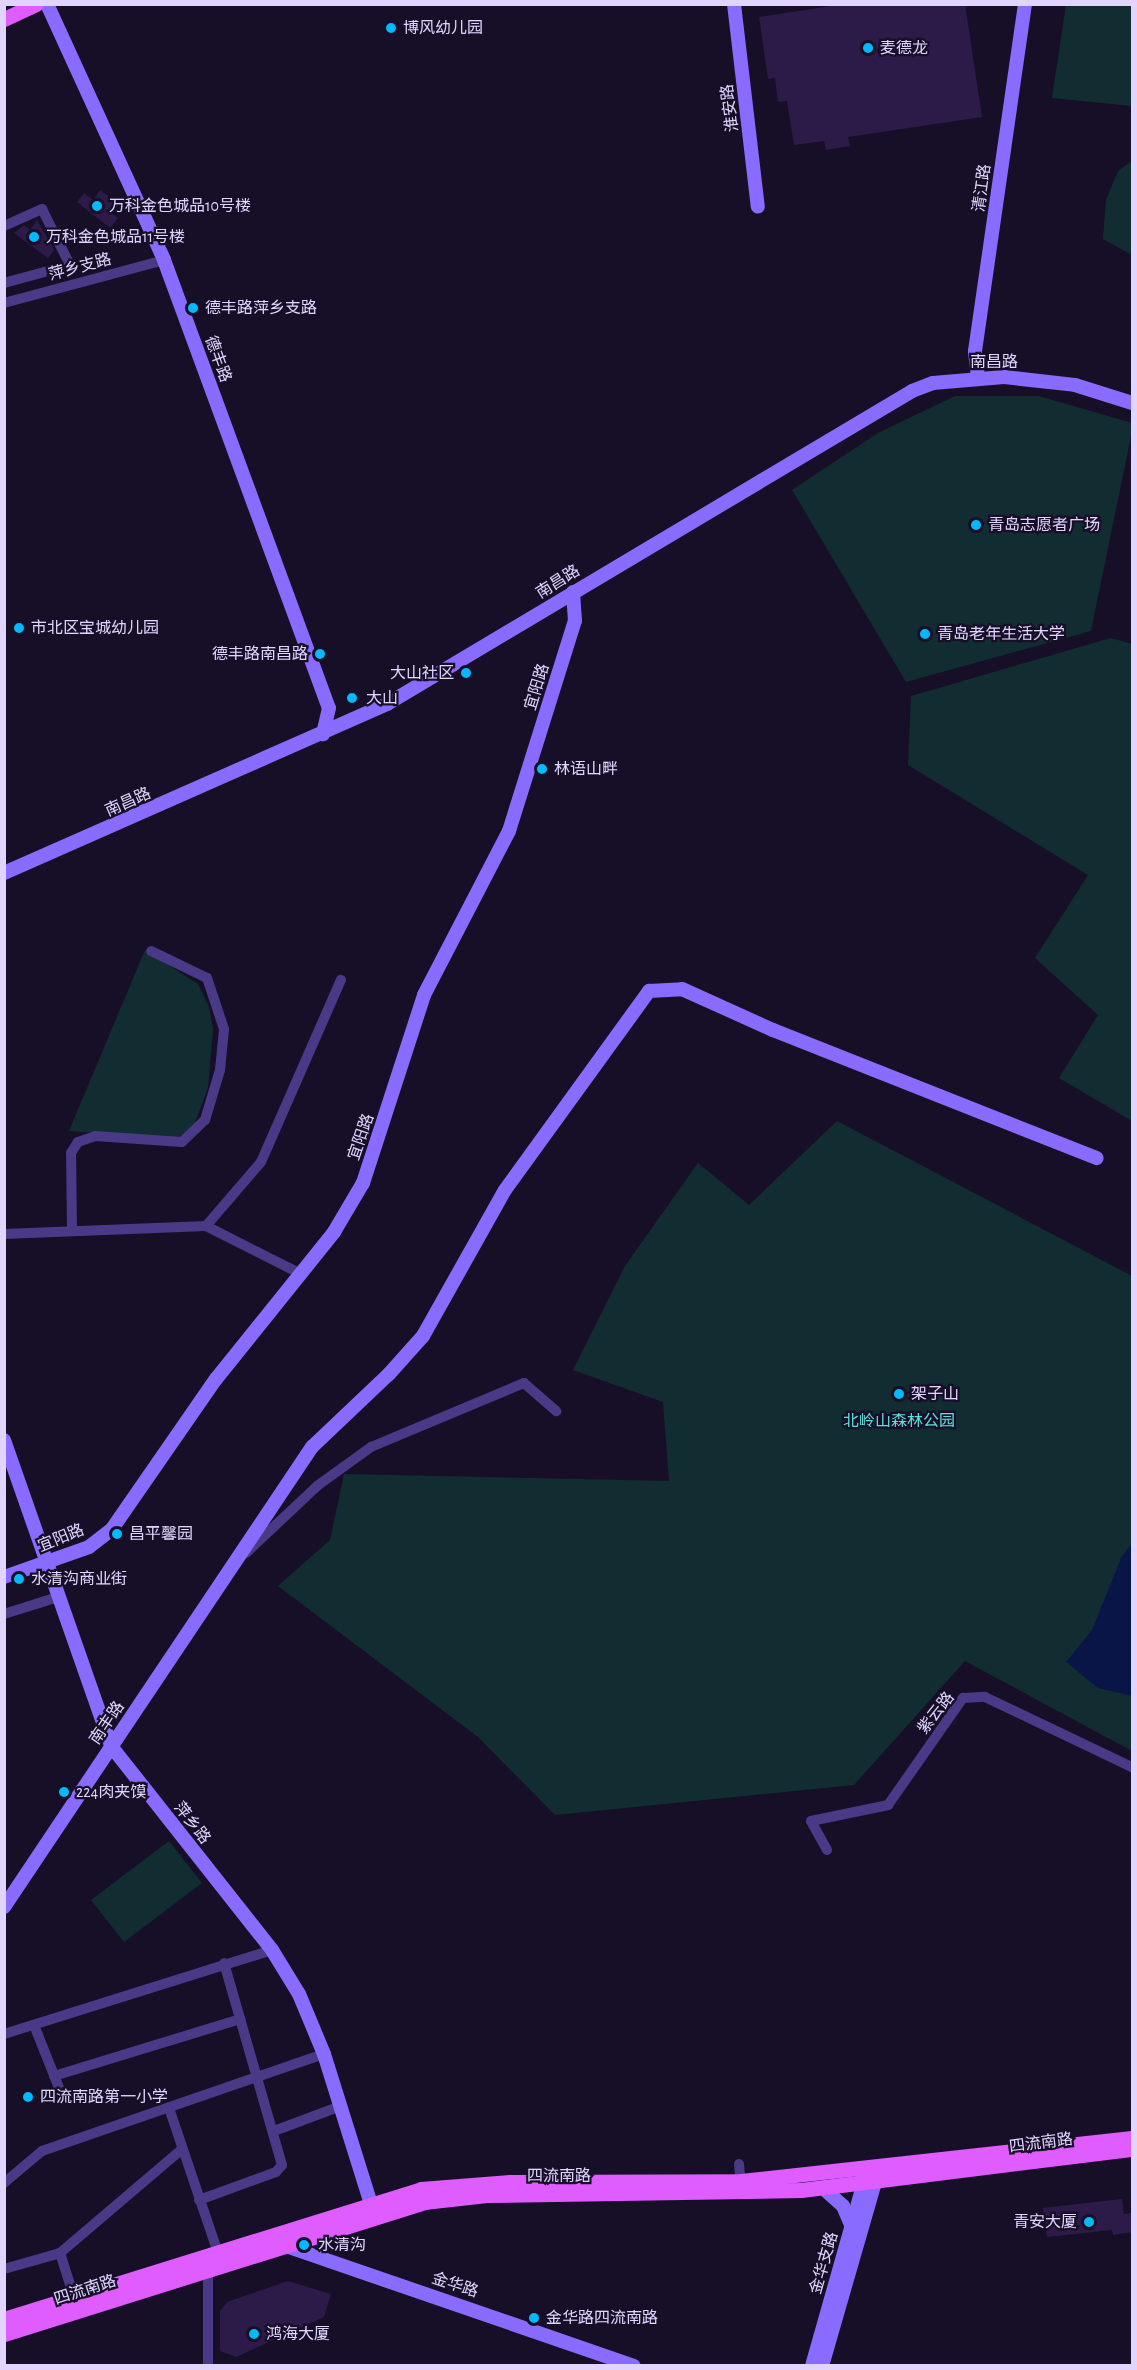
<!DOCTYPE html>
<meta charset="utf-8">
<style>
body{margin:0}
#map{position:relative;width:1137px;height:2370px;overflow:hidden;background:#170f27;font-family:"Alegreya Sans","Noto Sans SC",sans-serif}
div>[style]{position:absolute}
[style*='--x']{left:calc(var(--x)*1px);top:calc(var(--y)*1px);width:calc(var(--w)*1px);rotate:calc(var(--a)*1deg)}
.green>*{inset:0;background:#122d31}
.water>*{inset:0;background:#091546}
.building>*{inset:0;background:#2c1b48}
.street>*{height:10px;margin:-5px;padding:0 5px;transform-origin:5px;border-radius:5px;background:#4a3987}
.secondary>*{height:14px;margin:-7px;padding:0 7px;transform-origin:7px;border-radius:7px;background:#896cff}
.primary>*{height:15px;margin:-7.5px;padding:0 7.5px;transform-origin:7.5px;border-radius:7.5px;background:#df5cff}
.dots>*{width:16px;height:16px;translate:-50% -50%;box-sizing:border-box;border:3px solid #170f27;border-radius:50%}
span{translate:-50% -50%;white-space:nowrap;text-align:center;line-height:1.15;-webkit-text-stroke:4.5px #170f27;paint-order:stroke}
.poi-label{font-size:16px;color:#e1d5ff}
.left{translate:0 -50%;text-align:left}
.right{translate:-100% -50%;text-align:right}
.street-label{font-size:16px;color:#e1d5ff}
.park-label{font-size:16px;color:#5ee2d8}
.frame{position:absolute;inset:0;border:6px solid #e1d5ff;pointer-events:none}
</style>
<div id="map">
<div class="green">
<i style="clip-path:polygon(1066px 5px,1132px 5px,1132px 106px,1052px 98px)"></i>
<i style="clip-path:polygon(1132px 161px,1132px 255px,1103px 239px,1106px 200px,1118px 171px)"></i>
<i style="clip-path:polygon(955px 396px,1039px 396px,1132px 423px,1132px 431px,1091px 631px,906px 682px,792px 490px,878px 433px)"></i>
<i style="clip-path:polygon(1111px 638px,1132px 644px,1132px 1121px,1059px 1078px,1098px 1015px,1035px 958px,1088px 875px,908px 765px,911px 696px)"></i>
<i style="clip-path:polygon(145px 950px,198px 984px,209px 1007px,213px 1029px,208px 1088px,194px 1125px,179px 1138px,69px 1131px)"></i>
<i style="clip-path:polygon(837px 1121px,1132px 1276px,1132px 1751px,965px 1661px,854px 1785px,555px 1815px,478px 1737px,278px 1586px,330px 1540px,344px 1474px,669px 1481px,663px 1402px,573px 1370px,625px 1266px,698px 1163px,749px 1205px)"></i>
<i style="clip-path:polygon(169px 1841px,202px 1883px,124px 1942px,91px 1900px)"></i>
</div>
<div class="water">
<i style="clip-path:polygon(1132px 1543px,1132px 1696px,1098px 1688px,1066px 1662px,1092px 1630px,1122px 1556px)"></i>
</div>
<div class="building">
<i style="clip-path:polygon(845px 4px,965px 4px,982px 117px,848px 137px,850px 146px,826px 150px,824px 141px,794px 145px,787px 101px,778px 102px,775px 78px,768px 79px,759px 17px)"></i>
<i style="clip-path:polygon(100px 190px,115px 201px,108px 211px,118px 218px,110px 228px,77px 202px,84px 193px,93px 200px)"></i>
<i style="clip-path:polygon(37px 220px,54px 250px,48px 258px,14px 233px,24px 225px,30px 230px)"></i>
<i style="clip-path:polygon(1122px 2199px,1124px 2214px,1132px 2213px,1132px 2232px,1113px 2235px,1112px 2230px,1047px 2237px,1043px 2208px)"></i>
<i style="clip-path:polygon(288px 2281px,331px 2294px,324px 2317px,236px 2357px,220px 2351px,220px 2311px,227px 2302px)"></i>
</div>
<div class="street">
<i style="--x:4;--y:226;--w:42;--a:-24.1"></i>
<i style="--x:42;--y:209;--w:63;--a:63.4"></i>
<i style="--x:70;--y:265;--w:68;--a:164.7"></i>
<i style="--x:4;--y:303;--w:166;--a:-15"></i>
<i style="--x:206;--y:1226;--w:84;--a:-49.3"></i>
<i style="--x:261;--y:1162;--w:199;--a:-66.3"></i>
<i style="--x:72;--y:1230;--w:77;--a:-90.7"></i>
<i style="--x:71;--y:1153;--w:13;--a:-58"></i>
<i style="--x:78;--y:1142;--w:18;--a:-19"></i>
<i style="--x:95;--y:1136;--w:87;--a:3.9"></i>
<i style="--x:182;--y:1142;--w:32;--a:-44"></i>
<i style="--x:205;--y:1120;--w:52;--a:-73.3"></i>
<i style="--x:220;--y:1070;--w:41;--a:-84.4"></i>
<i style="--x:224;--y:1029;--w:54;--a:-108.4"></i>
<i style="--x:207;--y:978;--w:62;--a:-154.3"></i>
<i style="--x:4;--y:1234;--w:202;--a:-2.3"></i>
<i style="--x:206;--y:1226;--w:106;--a:26.8"></i>
<i style="--x:246;--y:1553;--w:98;--a:-43.3"></i>
<i style="--x:317;--y:1486;--w:67;--a:-35.8"></i>
<i style="--x:371;--y:1447;--w:166;--a:-22.7"></i>
<i style="--x:524;--y:1383;--w:43;--a:41.2"></i>
<i style="--x:4;--y:1614;--w:57;--a:-17.5"></i>
<i style="--x:827;--y:1850;--w:33;--a:-119"></i>
<i style="--x:811;--y:1821;--w:79;--a:-11.7"></i>
<i style="--x:888;--y:1805;--w:131;--a:-55"></i>
<i style="--x:963;--y:1698;--w:22;--a:-3"></i>
<i style="--x:985;--y:1697;--w:163;--a:25.5"></i>
<i style="--x:34;--y:2025;--w:73;--a:68.3"></i>
<i style="--x:4;--y:2034;--w:281;--a:-17.4"></i>
<i style="--x:54;--y:2076;--w:195;--a:-17"></i>
<i style="--x:169;--y:2108;--w:156;--a:71.3"></i>
<i style="--x:274;--y:2131;--w:72;--a:-20.5"></i>
<i style="--x:739;--y:2164;--w:24;--a:85"></i>
<i style="--x:4;--y:2183;--w:50;--a:-40.1"></i>
<i style="--x:42;--y:2151;--w:298;--a:-19"></i>
<i style="--x:199;--y:2200;--w:82;--a:-20"></i>
<i style="--x:276;--y:2172;--w:9;--a:-49"></i>
<i style="--x:282;--y:2165;--w:210;--a:-106"></i>
<i style="--x:60;--y:2253;--w:46;--a:72.3"></i>
<i style="--x:4;--y:2269;--w:58;--a:-15.9"></i>
<i style="--x:60;--y:2253;--w:160;--a:-40.4"></i>
<i style="--x:208;--y:2270;--w:96;--a:90"></i>
</div>
<div class="secondary">
<i style="--x:47;--y:4;--w:281;--a:65.4"></i>
<i style="--x:164;--y:260;--w:477;--a:69.8"></i>
<i style="--x:329;--y:708;--w:27;--a:103"></i>
<i style="--x:734;--y:4;--w:204;--a:83.3"></i>
<i style="--x:978;--y:377;--w:26;--a:-97"></i>
<i style="--x:975;--y:351;--w:351;--a:-81.8"></i>
<i style="--x:4;--y:873;--w:419;--a:-23.8"></i>
<i style="--x:387;--y:704;--w:611;--a:-30.8"></i>
<i style="--x:912;--y:391;--w:22;--a:-21"></i>
<i style="--x:933;--y:383;--w:71;--a:-4.8"></i>
<i style="--x:1004;--y:377;--w:71;--a:6.4"></i>
<i style="--x:1075;--y:385;--w:60;--a:17.5"></i>
<i style="--x:4;--y:1440;--w:324;--a:70.7"></i>
<i style="--x:111;--y:1746;--w:260;--a:51.7"></i>
<i style="--x:272;--y:1950;--w:52;--a:58.5"></i>
<i style="--x:299;--y:1994;--w:65;--a:67.4"></i>
<i style="--x:324;--y:2054;--w:168;--a:72.6"></i>
<i style="--x:4;--y:1577;--w:90;--a:-19.4"></i>
<i style="--x:89;--y:1547;--w:29;--a:-38"></i>
<i style="--x:112;--y:1529;--w:183;--a:-55.3"></i>
<i style="--x:216;--y:1379;--w:189;--a:-51.2"></i>
<i style="--x:334;--y:1232;--w:57;--a:-59.4"></i>
<i style="--x:363;--y:1183;--w:198;--a:-72"></i>
<i style="--x:424;--y:995;--w:185;--a:-62.6"></i>
<i style="--x:509;--y:831;--w:220;--a:-72.6"></i>
<i style="--x:575;--y:621;--w:29;--a:-94"></i>
<i style="--x:4;--y:1907;--w:554;--a:-56.2"></i>
<i style="--x:312;--y:1447;--w:106;--a:-43.5"></i>
<i style="--x:389;--y:1374;--w:51;--a:-48.2"></i>
<i style="--x:423;--y:1336;--w:167;--a:-60.7"></i>
<i style="--x:505;--y:1190;--w:246;--a:-54.1"></i>
<i style="--x:649;--y:991;--w:33;--a:-3"></i>
<i style="--x:682;--y:989;--w:100;--a:24.3"></i>
<i style="--x:773;--y:1030;--w:348;--a:21.6"></i>
<i style="--x:823;--y:2188;--w:27;--a:42"></i>
<i style="--x:843;--y:2206;--w:21;--a:67"></i>
<i style="--x:280;--y:2244;--w:374;--a:19"></i>
<i style="--x:812;--y:2366;--w:198;--a:-74.2"></i>
<i style="--x:822;--y:2366;--w:202;--a:-73.9"></i>
</div>
<div class="primary">
<i style="--x:4;--y:19;--w:35;--a:-25"></i>
<i style="--x:4;--y:2319;--w:437;--a:-17.3"></i>
<i style="--x:421;--y:2189;--w:89;--a:-4.5"></i>
<i style="--x:510;--y:2182;--w:231;--a:-0.2"></i>
<i style="--x:741;--y:2181;--w:393;--a:-6.3"></i>
<i style="--x:4;--y:2334;--w:440;--a:-17.4"></i>
<i style="--x:424;--y:2202;--w:63;--a:-6.3"></i>
<i style="--x:487;--y:2195;--w:314;--a:-0.9"></i>
<i style="--x:801;--y:2190;--w:334;--a:-7.1"></i>
</div>
<div class="dots">
<i style="left:391px;top:28px;background:#01b9ff"></i>
<i style="left:868px;top:48px;background:#01b9ff"></i>
<i style="left:97px;top:206px;background:#01b9ff"></i>
<i style="left:34px;top:237px;background:#01b9ff"></i>
<i style="left:193px;top:308px;background:#01b9ff"></i>
<i style="left:976px;top:525px;background:#01b9ff"></i>
<i style="left:19px;top:628px;background:#01b9ff"></i>
<i style="left:925px;top:634px;background:#01b9ff"></i>
<i style="left:320px;top:654px;background:#01b9ff"></i>
<i style="left:466px;top:673px;background:#01b9ff"></i>
<i style="left:352px;top:698px;background:#01b9ff"></i>
<i style="left:542px;top:769px;background:#01b9ff"></i>
<i style="left:899px;top:1394px;background:#01b9ff"></i>
<i style="left:117px;top:1534px;background:#01b9ff"></i>
<i style="left:19px;top:1579px;background:#01b9ff"></i>
<i style="left:64px;top:1792px;background:#01b9ff"></i>
<i style="left:28px;top:2097px;background:#01b9ff"></i>
<i style="left:1089px;top:2222px;background:#01b9ff"></i>
<i style="left:304px;top:2245px;background:#01b9ff"></i>
<i style="left:534px;top:2318px;background:#01b9ff"></i>
<i style="left:254px;top:2334px;background:#01b9ff"></i>
</div>
<div class="poi-label">
<span class="left" style="left:403px;top:28px">博风幼儿园</span>
<span class="left" style="left:880px;top:48px">麦德龙</span>
<span class="left" style="left:109px;top:206px">万科金色城品10号楼</span>
<span class="left" style="left:46px;top:237px">万科金色城品11号楼</span>
<span class="left" style="left:205px;top:308px">德丰路萍乡支路</span>
<span class="left" style="left:988px;top:525px">青岛志愿者广场</span>
<span class="left" style="left:31px;top:628px">市北区宝城幼儿园</span>
<span class="left" style="left:937px;top:634px">青岛老年生活大学</span>
<span class="right" style="left:308px;top:654px">德丰路南昌路</span>
<span class="right" style="left:454px;top:673px">大山社区</span>
<span class="left" style="left:366px;top:698px">大山</span>
<span class="left" style="left:554px;top:769px">林语山畔</span>
<span class="left" style="left:911px;top:1394px">架子山</span>
<span class="left" style="left:129px;top:1534px">昌平馨园</span>
<span class="left" style="left:31px;top:1579px">水清沟商业街</span>
<span class="left" style="left:76px;top:1792px">224肉夹馍</span>
<span class="left" style="left:40px;top:2097px">四流南路第一小学</span>
<span class="right" style="left:1077px;top:2222px">青安大厦</span>
<span class="left" style="left:318px;top:2245px">水清沟</span>
<span class="left" style="left:546px;top:2318px">金华路四流南路</span>
<span class="left" style="left:266px;top:2334px">鸿海大厦</span>
</div>
<div class="street-label">
<span style="left:730px;top:108px;rotate:-97deg">淮安路</span>
<span style="left:982px;top:188px;rotate:-82deg">清江路</span>
<span style="left:80px;top:267px;rotate:-15deg">萍乡支路</span>
<span style="left:218px;top:359px;rotate:70deg">德丰路</span>
<span style="left:994px;top:362px">南昌路</span>
<span style="left:558px;top:582px;rotate:-32deg">南昌路</span>
<span style="left:537px;top:687px;rotate:-73deg">宜阳路</span>
<span style="left:128px;top:802px;rotate:-24deg">南昌路</span>
<span style="left:361px;top:1137px;rotate:-71deg">宜阳路</span>
<span style="left:61px;top:1538px;rotate:-22deg">宜阳路</span>
<span style="left:936px;top:1713px;rotate:-52deg">紫云路</span>
<span style="left:107px;top:1723px;rotate:-56deg">南丰路</span>
<span style="left:192px;top:1823px;rotate:52deg">萍乡路</span>
<span style="left:1041px;top:2143px;rotate:-7deg">四流南路</span>
<span style="left:559px;top:2176px">四流南路</span>
<span style="left:824px;top:2263px;rotate:-74deg">金华支路</span>
<span style="left:455px;top:2285px;rotate:18deg">金华路</span>
<span style="left:85px;top:2290px;rotate:-18deg">四流南路</span>
</div>
<div class="park-label">
<span style="left:899px;top:1421px">北岭山森林公园</span>
</div>
<div class="frame"></div>
</div>
